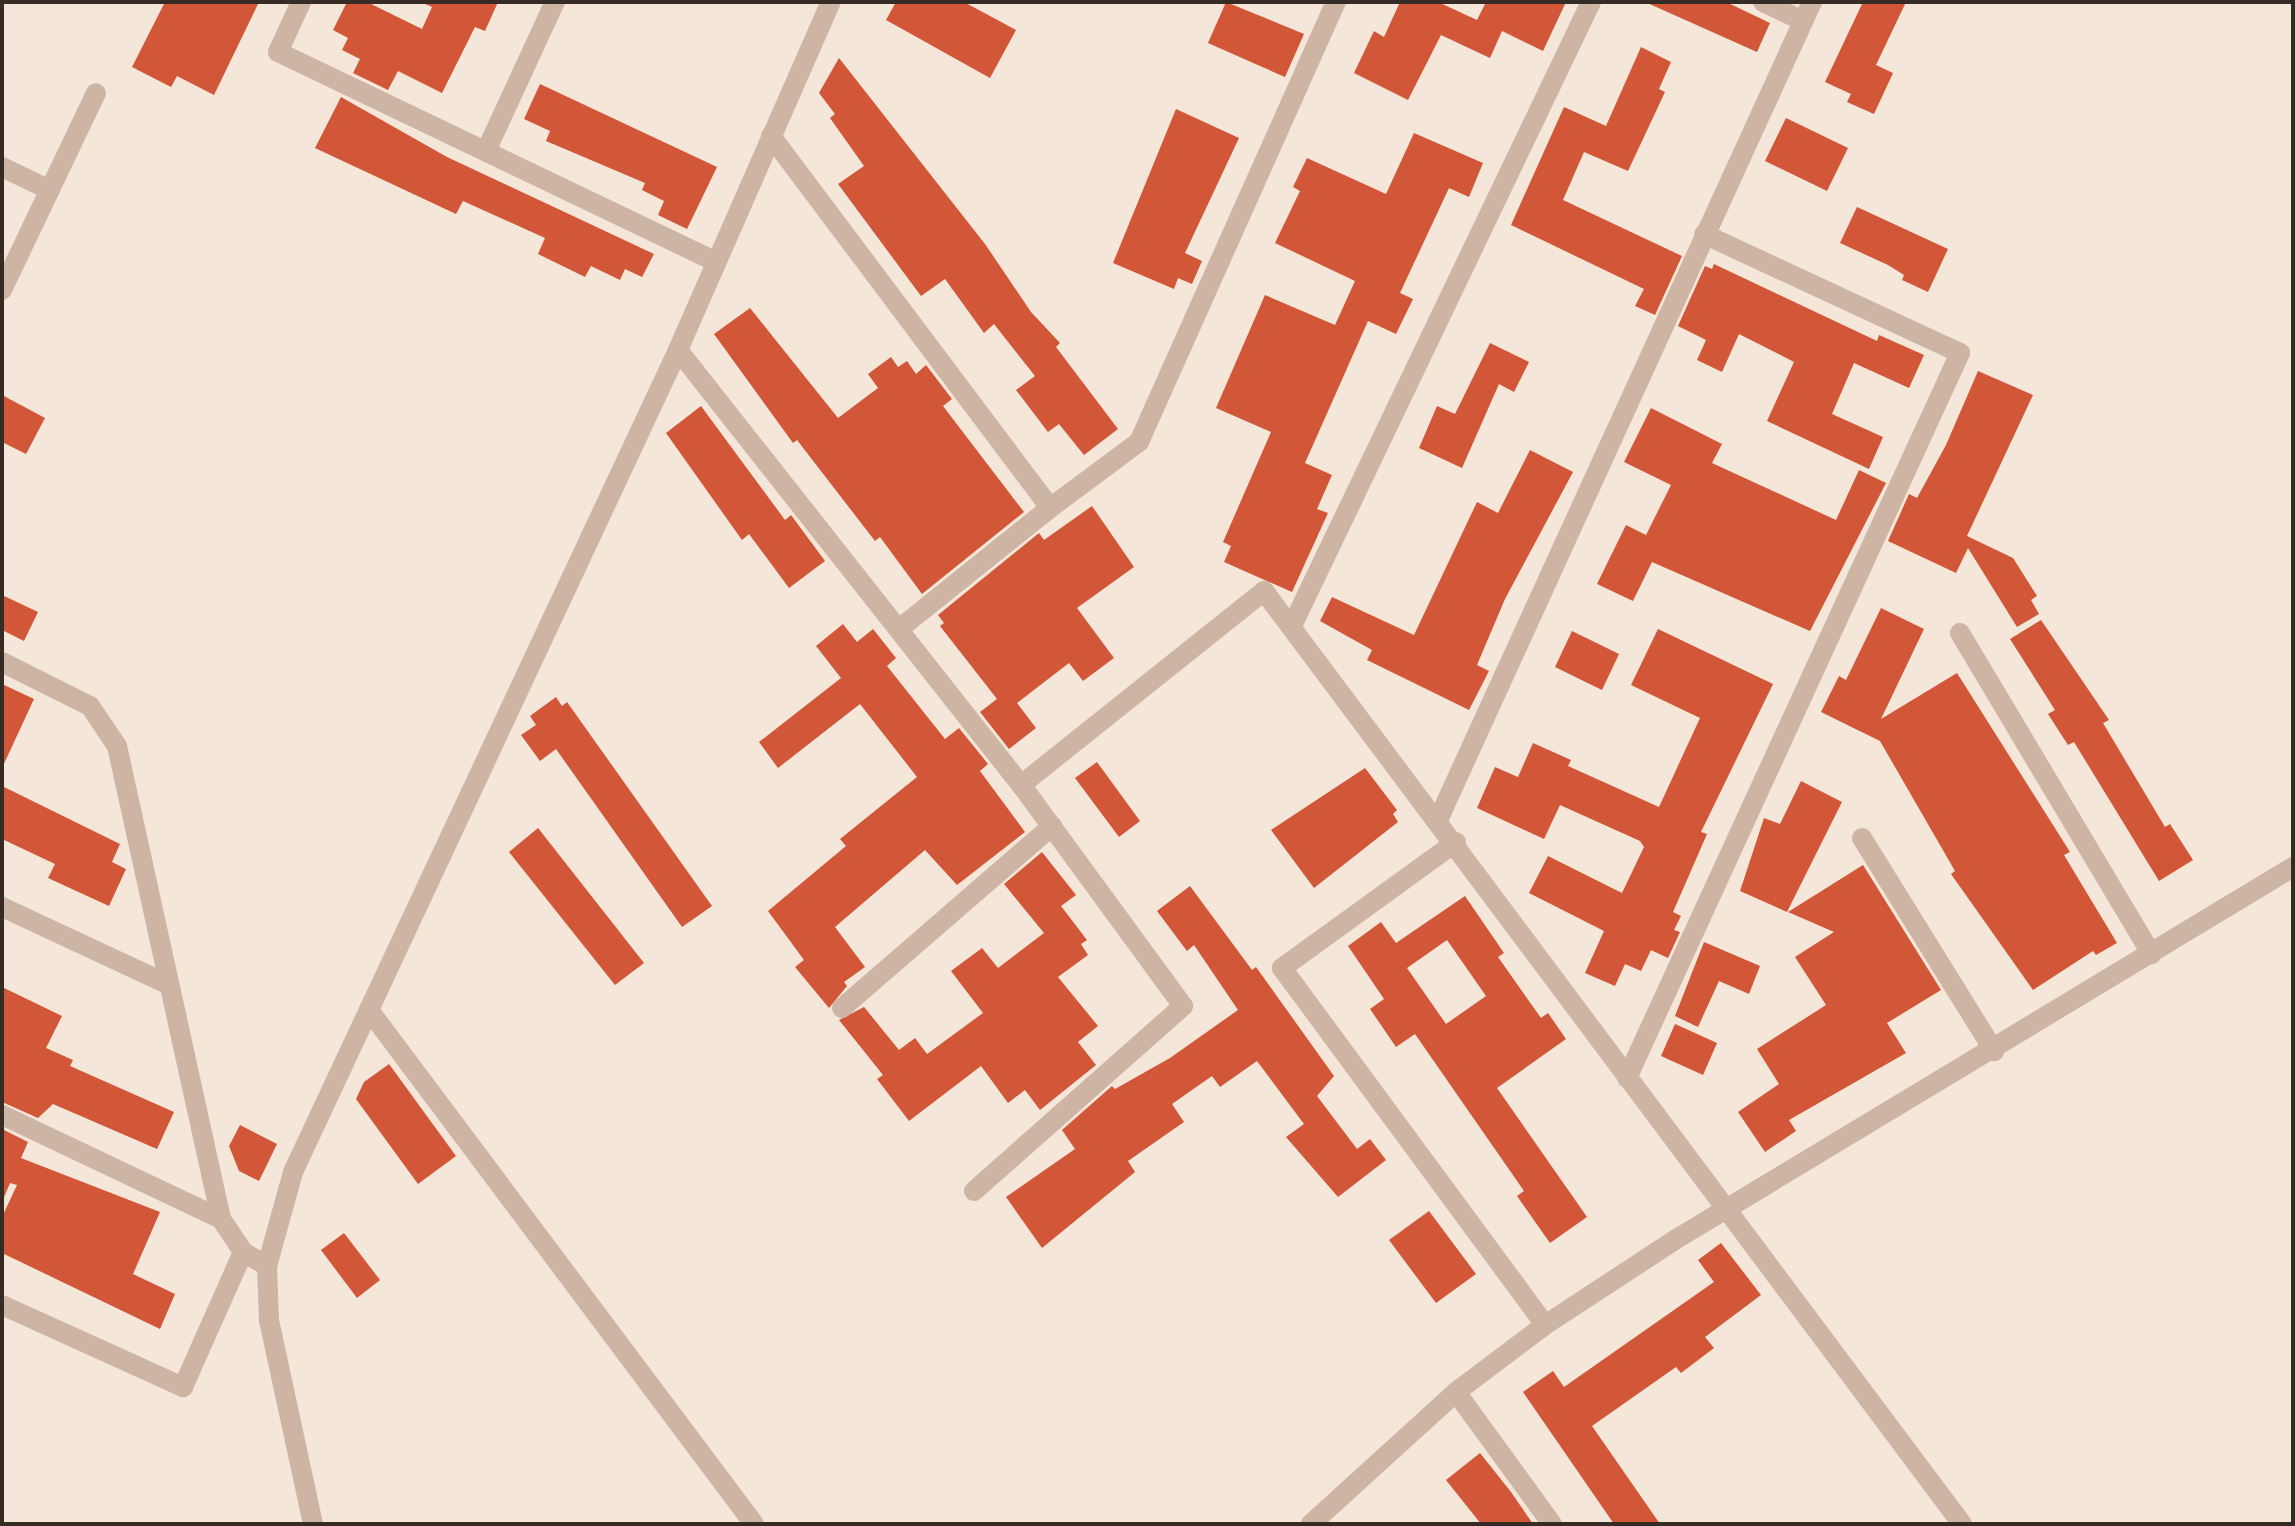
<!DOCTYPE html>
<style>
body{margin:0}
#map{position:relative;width:2295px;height:1526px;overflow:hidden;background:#f4e6d9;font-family:Rubik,sans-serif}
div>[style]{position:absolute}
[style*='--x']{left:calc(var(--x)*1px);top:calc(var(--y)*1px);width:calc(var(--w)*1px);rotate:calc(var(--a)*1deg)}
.building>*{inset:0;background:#d25638}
.minor>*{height:20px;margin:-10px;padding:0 10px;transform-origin:10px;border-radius:10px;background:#cdb4a3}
span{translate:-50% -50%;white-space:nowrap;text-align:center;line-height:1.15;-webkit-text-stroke:6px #fbf0e5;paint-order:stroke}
.frame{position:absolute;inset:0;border:4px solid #372b26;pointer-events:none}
</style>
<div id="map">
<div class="building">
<i style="clip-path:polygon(165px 2px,259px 2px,214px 95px,177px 76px,171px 87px,132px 67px)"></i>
<i style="clip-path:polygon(347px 2px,367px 2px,422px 29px,432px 7px,421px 2px,498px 2px,485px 31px,475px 27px,442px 93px,398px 71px,388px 90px,353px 73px,360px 59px,342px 50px,348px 38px,333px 30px)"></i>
<i style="clip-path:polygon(896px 2px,964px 2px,1016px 30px,990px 78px,886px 20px)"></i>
<i style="clip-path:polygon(1226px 2px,1304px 34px,1285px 77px,1208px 43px)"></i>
<i style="clip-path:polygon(1400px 2px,1438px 2px,1477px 20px,1486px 2px,1566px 2px,1543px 51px,1502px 31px,1490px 58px,1441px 35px,1408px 100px,1354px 73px,1374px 31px,1384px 37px)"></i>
<i style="clip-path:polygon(1645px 2px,1726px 2px,1770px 23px,1757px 52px)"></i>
<i style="clip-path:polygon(1863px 2px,1906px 2px,1876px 65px,1893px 73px,1874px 114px,1847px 102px,1851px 94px,1825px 82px)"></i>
<i style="clip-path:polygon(1641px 47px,1671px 62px,1659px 89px,1665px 92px,1628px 171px,1584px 152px,1563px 200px,1682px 256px,1655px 315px,1635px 306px,1644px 289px,1511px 225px,1564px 107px,1606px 126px)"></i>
<i style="clip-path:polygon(839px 58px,985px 244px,1031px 312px,1060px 343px,1056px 347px,1118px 429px,1084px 455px,1059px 424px,1048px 432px,1016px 390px,1035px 376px,994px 324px,984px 333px,945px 279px,921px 296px,838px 184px,864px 166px,830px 118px,835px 114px,819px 93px)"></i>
<i style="clip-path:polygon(540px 84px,717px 167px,687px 229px,658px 215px,664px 201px,642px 190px,645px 183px,546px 141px,550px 131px,524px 119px)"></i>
<i style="clip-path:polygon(341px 97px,447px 157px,654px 254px,642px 277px,625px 269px,620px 280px,591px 266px,585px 277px,538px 254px,545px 238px,463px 201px,456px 214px,315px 148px)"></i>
<i style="clip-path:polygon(1176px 109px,1239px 138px,1185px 253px,1202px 261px,1192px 284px,1178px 278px,1174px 289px,1113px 263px)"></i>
<i style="clip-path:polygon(1786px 118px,1848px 148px,1827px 191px,1765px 161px)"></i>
<i style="clip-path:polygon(1414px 133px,1483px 163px,1469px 197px,1449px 188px,1400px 293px,1413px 299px,1396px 334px,1368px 321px,1305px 463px,1332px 475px,1317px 509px,1328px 513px,1292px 592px,1224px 562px,1231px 546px,1223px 542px,1271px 432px,1216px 408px,1265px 295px,1335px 325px,1355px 281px,1275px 243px,1300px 191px,1293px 187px,1307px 158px,1386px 194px)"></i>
<i style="clip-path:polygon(1857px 207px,1948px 249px,1928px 292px,1902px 280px,1904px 275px,1888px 265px,1840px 243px)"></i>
<i style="clip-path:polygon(1714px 264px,1877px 341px,1879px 335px,1924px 355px,1909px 388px,1854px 363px,1832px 414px,1883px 437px,1869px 469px,1767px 421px,1794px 362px,1739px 334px,1722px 372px,1697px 360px,1706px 340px,1678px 326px,1705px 266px,1712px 269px)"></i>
<i style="clip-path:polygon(750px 308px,838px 418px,878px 388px,868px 374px,891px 357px,898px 367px,907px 361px,916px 374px,926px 365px,952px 399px,943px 406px,1024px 512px,922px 594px,880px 537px,875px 541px,797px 440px,793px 443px,714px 334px)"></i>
<i style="clip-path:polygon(1490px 343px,1529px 362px,1514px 392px,1499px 384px,1462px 468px,1419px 448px,1437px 406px,1455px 414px)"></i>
<i style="clip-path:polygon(1978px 371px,2033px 395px,1967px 536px,2013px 558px,2037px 596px,2031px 600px,2039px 614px,2017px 627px,1968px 548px,1956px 573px,1888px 541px,1909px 494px,1917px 498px,1946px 445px)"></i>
<i style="clip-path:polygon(2px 395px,45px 418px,26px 454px,2px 442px)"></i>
<i style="clip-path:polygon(701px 406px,785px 520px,791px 515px,825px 561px,789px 588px,749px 534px,742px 540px,666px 433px)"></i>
<i style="clip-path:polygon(1651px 408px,1722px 444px,1712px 463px,1836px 520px,1859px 470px,1886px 483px,1810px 631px,1652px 562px,1633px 601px,1597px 584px,1626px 525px,1646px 535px,1671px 485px,1624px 462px)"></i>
<i style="clip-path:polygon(1530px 450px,1573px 472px,1505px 599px,1477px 665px,1489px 671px,1469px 710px,1367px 660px,1372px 650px,1320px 621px,1332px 597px,1414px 635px,1477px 502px,1498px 513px)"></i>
<i style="clip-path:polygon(1092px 506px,1134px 567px,1077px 608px,1114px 658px,1083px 681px,1069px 663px,1017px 703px,1036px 728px,1009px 749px,980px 712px,997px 699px,940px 626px,944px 623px,938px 615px,1039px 533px,1044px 540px)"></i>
<i style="clip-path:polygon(2px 595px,38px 612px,24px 641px,2px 630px)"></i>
<i style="clip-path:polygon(1881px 608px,1924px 629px,1881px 719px,1957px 673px,2070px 852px,2064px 855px,2117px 943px,2096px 955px,2093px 951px,2033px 990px,1951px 874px,1955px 871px,1880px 741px,1821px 712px,1839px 676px,1846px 680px)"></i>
<i style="clip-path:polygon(2041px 620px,2109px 720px,2103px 723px,2165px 827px,2170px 824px,2193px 860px,2159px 881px,2074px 742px,2068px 745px,2048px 714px,2055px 710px,2010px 639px)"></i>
<i style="clip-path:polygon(843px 624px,857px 642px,873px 629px,896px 658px,887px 666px,945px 739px,959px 728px,988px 764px,980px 771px,1025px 832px,957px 885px,925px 850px,835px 927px,865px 967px,844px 982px,847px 986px,829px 1008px,795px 967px,804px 960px,768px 911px,846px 846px,840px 839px,917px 777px,860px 704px,778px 768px,759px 742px,841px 678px,816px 646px)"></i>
<i style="clip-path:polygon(1658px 629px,1773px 684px,1701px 832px,1707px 834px,1673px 912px,1681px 916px,1674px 930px,1680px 932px,1668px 958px,1651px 950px,1641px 971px,1625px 964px,1615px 986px,1585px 973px,1604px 931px,1529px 893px,1548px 856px,1622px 893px,1644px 847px,1640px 841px,1560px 805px,1544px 839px,1477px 808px,1495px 767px,1518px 777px,1533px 743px,1571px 760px,1568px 766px,1659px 807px,1700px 718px,1631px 685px)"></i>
<i style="clip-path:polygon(1572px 631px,1619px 654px,1602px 690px,1555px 667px)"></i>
<i style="clip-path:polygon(2px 684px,34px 699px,2px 768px)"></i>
<i style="clip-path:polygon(556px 697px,562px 706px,567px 702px,712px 906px,682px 927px,556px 749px,540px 761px,521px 735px,536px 725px,530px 716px)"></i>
<i style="clip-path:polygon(1097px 762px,1140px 821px,1119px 837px,1075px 778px)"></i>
<i style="clip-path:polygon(1365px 768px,1397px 810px,1393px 814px,1398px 822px,1314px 888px,1271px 830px)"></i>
<i style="clip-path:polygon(1801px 781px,1842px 802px,1787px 912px,1740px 891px,1764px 818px,1780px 824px)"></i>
<i style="clip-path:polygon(2px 786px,120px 844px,112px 862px,126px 869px,109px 906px,48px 878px,55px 864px,2px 839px)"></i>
<i style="clip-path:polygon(538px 828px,644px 963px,615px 985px,509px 852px)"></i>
<i style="clip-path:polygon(1042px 852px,1076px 895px,1061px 906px,1087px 940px,1081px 944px,1088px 955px,1058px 977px,1098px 1026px,1078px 1042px,1096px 1065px,1040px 1110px,1025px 1090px,1008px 1103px,981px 1066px,909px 1121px,877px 1079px,883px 1075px,839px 1020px,864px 1007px,899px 1050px,915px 1038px,927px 1054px,983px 1013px,951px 971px,982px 948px,998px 968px,1044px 933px,1004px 884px)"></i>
<i style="clip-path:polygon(1863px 865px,1941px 990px,1887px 1023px,1906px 1053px,1789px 1120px,1796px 1131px,1765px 1152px,1738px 1112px,1779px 1084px,1757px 1049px,1826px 1005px,1795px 957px,1834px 932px,1788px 912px)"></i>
<i style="clip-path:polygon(1190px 886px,1252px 970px,1256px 967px,1334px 1076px,1317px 1096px,1357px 1149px,1370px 1139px,1386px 1160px,1338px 1197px,1286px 1137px,1304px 1124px,1257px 1061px,1220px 1087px,1212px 1076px,1172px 1104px,1184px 1122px,1128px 1161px,1135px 1172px,1042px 1248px,1006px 1197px,1075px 1149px,1062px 1130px,1112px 1086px,1115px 1089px,1170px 1058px,1238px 1010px,1194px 945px,1187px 951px,1157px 911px)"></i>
<i style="clip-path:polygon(evenodd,1465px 896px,1504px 953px,1498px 957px,1541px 1018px,1548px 1013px,1566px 1039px,1497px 1088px,1587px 1217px,1550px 1243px,1517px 1196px,1524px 1191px,1415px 1034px,1396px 1047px,1370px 1009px,1384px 999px,1348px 946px,1381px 922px,1396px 943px,1465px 896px,1447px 940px,1486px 996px,1446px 1024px,1407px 968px,1447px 940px)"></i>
<i style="clip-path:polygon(1704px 942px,1760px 966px,1749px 994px,1719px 981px,1698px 1027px,1675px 1016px)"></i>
<i style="clip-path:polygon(2px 987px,62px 1016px,46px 1048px,73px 1060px,70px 1066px,174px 1112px,157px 1149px,53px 1104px,38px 1118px,2px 1102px)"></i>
<i style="clip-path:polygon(1675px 1024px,1717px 1043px,1703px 1075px,1661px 1056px)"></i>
<i style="clip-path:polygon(389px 1064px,456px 1156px,418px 1184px,356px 1099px,364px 1082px)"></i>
<i style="clip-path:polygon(240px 1125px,277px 1144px,259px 1181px,239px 1171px,229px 1146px)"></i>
<i style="clip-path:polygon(2px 1129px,28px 1142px,21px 1158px,160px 1212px,133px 1274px,175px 1294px,160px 1329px,2px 1253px,2px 1217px,17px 1185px,10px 1183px,2px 1202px)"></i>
<i style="clip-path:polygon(1429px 1211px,1476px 1274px,1436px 1303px,1389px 1240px)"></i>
<i style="clip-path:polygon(344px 1233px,380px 1280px,357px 1298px,321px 1250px)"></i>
<i style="clip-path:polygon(1721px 1243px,1761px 1295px,1705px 1337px,1714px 1348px,1681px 1373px,1676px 1367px,1592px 1426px,1660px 1524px,1614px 1524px,1523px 1392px,1553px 1371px,1564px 1387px,1714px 1282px,1698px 1260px)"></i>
<i style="clip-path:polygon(1480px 1453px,1511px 1492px,1533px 1524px,1481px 1524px,1446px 1480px)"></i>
</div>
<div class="minor">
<i style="--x:301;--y:2;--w:55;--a:114.7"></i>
<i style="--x:278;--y:52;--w:484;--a:25.6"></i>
<i style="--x:1763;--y:2;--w:44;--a:25.4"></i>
<i style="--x:771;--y:136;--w:465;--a:53.1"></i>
<i style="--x:1050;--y:508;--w:111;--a:-36.6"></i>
<i style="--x:1139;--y:442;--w:482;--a:-65.9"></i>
<i style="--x:486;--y:151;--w:164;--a:-65.2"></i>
<i style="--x:2;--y:167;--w:53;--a:25.6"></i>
<i style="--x:2;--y:290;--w:218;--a:-64.5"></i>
<i style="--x:678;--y:350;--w:554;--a:51.74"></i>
<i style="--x:1021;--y:785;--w:311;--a:-38.6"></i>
<i style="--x:1264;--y:591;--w:1165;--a:53.2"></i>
<i style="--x:1292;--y:626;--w:692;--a:-64.4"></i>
<i style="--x:899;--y:629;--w:193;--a:-38.7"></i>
<i style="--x:1960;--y:633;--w:374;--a:59.2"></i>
<i style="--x:2;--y:662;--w:98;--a:26.6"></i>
<i style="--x:90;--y:706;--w:48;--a:56"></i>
<i style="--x:117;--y:746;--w:484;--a:77.6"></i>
<i style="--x:221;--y:1219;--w:40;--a:56"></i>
<i style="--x:243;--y:1252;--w:28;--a:30"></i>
<i style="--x:1438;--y:820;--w:899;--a:-65.43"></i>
<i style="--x:1862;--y:838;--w:251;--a:58.2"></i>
<i style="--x:1456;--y:842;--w:215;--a:144.1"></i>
<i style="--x:1282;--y:968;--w:443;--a:53.6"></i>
<i style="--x:2;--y:907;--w:184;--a:25"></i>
<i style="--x:842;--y:1008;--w:278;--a:-40.9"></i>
<i style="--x:369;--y:1010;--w:642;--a:53.17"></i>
<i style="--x:1627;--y:1078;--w:798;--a:-65.33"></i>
<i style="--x:1960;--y:353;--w:282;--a:-155.1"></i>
<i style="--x:2;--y:1115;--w:242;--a:25.4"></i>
<i style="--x:974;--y:1191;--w:279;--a:-41.5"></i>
<i style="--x:1183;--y:1006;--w:274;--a:-126.2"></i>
<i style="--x:2;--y:1305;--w:199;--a:24.4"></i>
<i style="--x:183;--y:1387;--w:148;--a:-66"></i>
<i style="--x:1456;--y:1392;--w:163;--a:54"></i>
<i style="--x:313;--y:1524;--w:208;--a:-102.2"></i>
<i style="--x:269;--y:1321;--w:55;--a:-92.1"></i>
<i style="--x:267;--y:1266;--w:98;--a:-74.5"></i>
<i style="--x:293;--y:1172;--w:908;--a:-64.9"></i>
<i style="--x:678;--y:350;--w:380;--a:-66.3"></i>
<i style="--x:1311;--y:1524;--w:196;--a:-42.3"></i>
<i style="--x:1456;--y:1392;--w:111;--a:-37"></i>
<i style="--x:1545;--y:1325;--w:159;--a:-33.2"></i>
<i style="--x:1678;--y:1238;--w:718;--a:-31.1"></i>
</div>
<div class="frame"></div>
</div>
